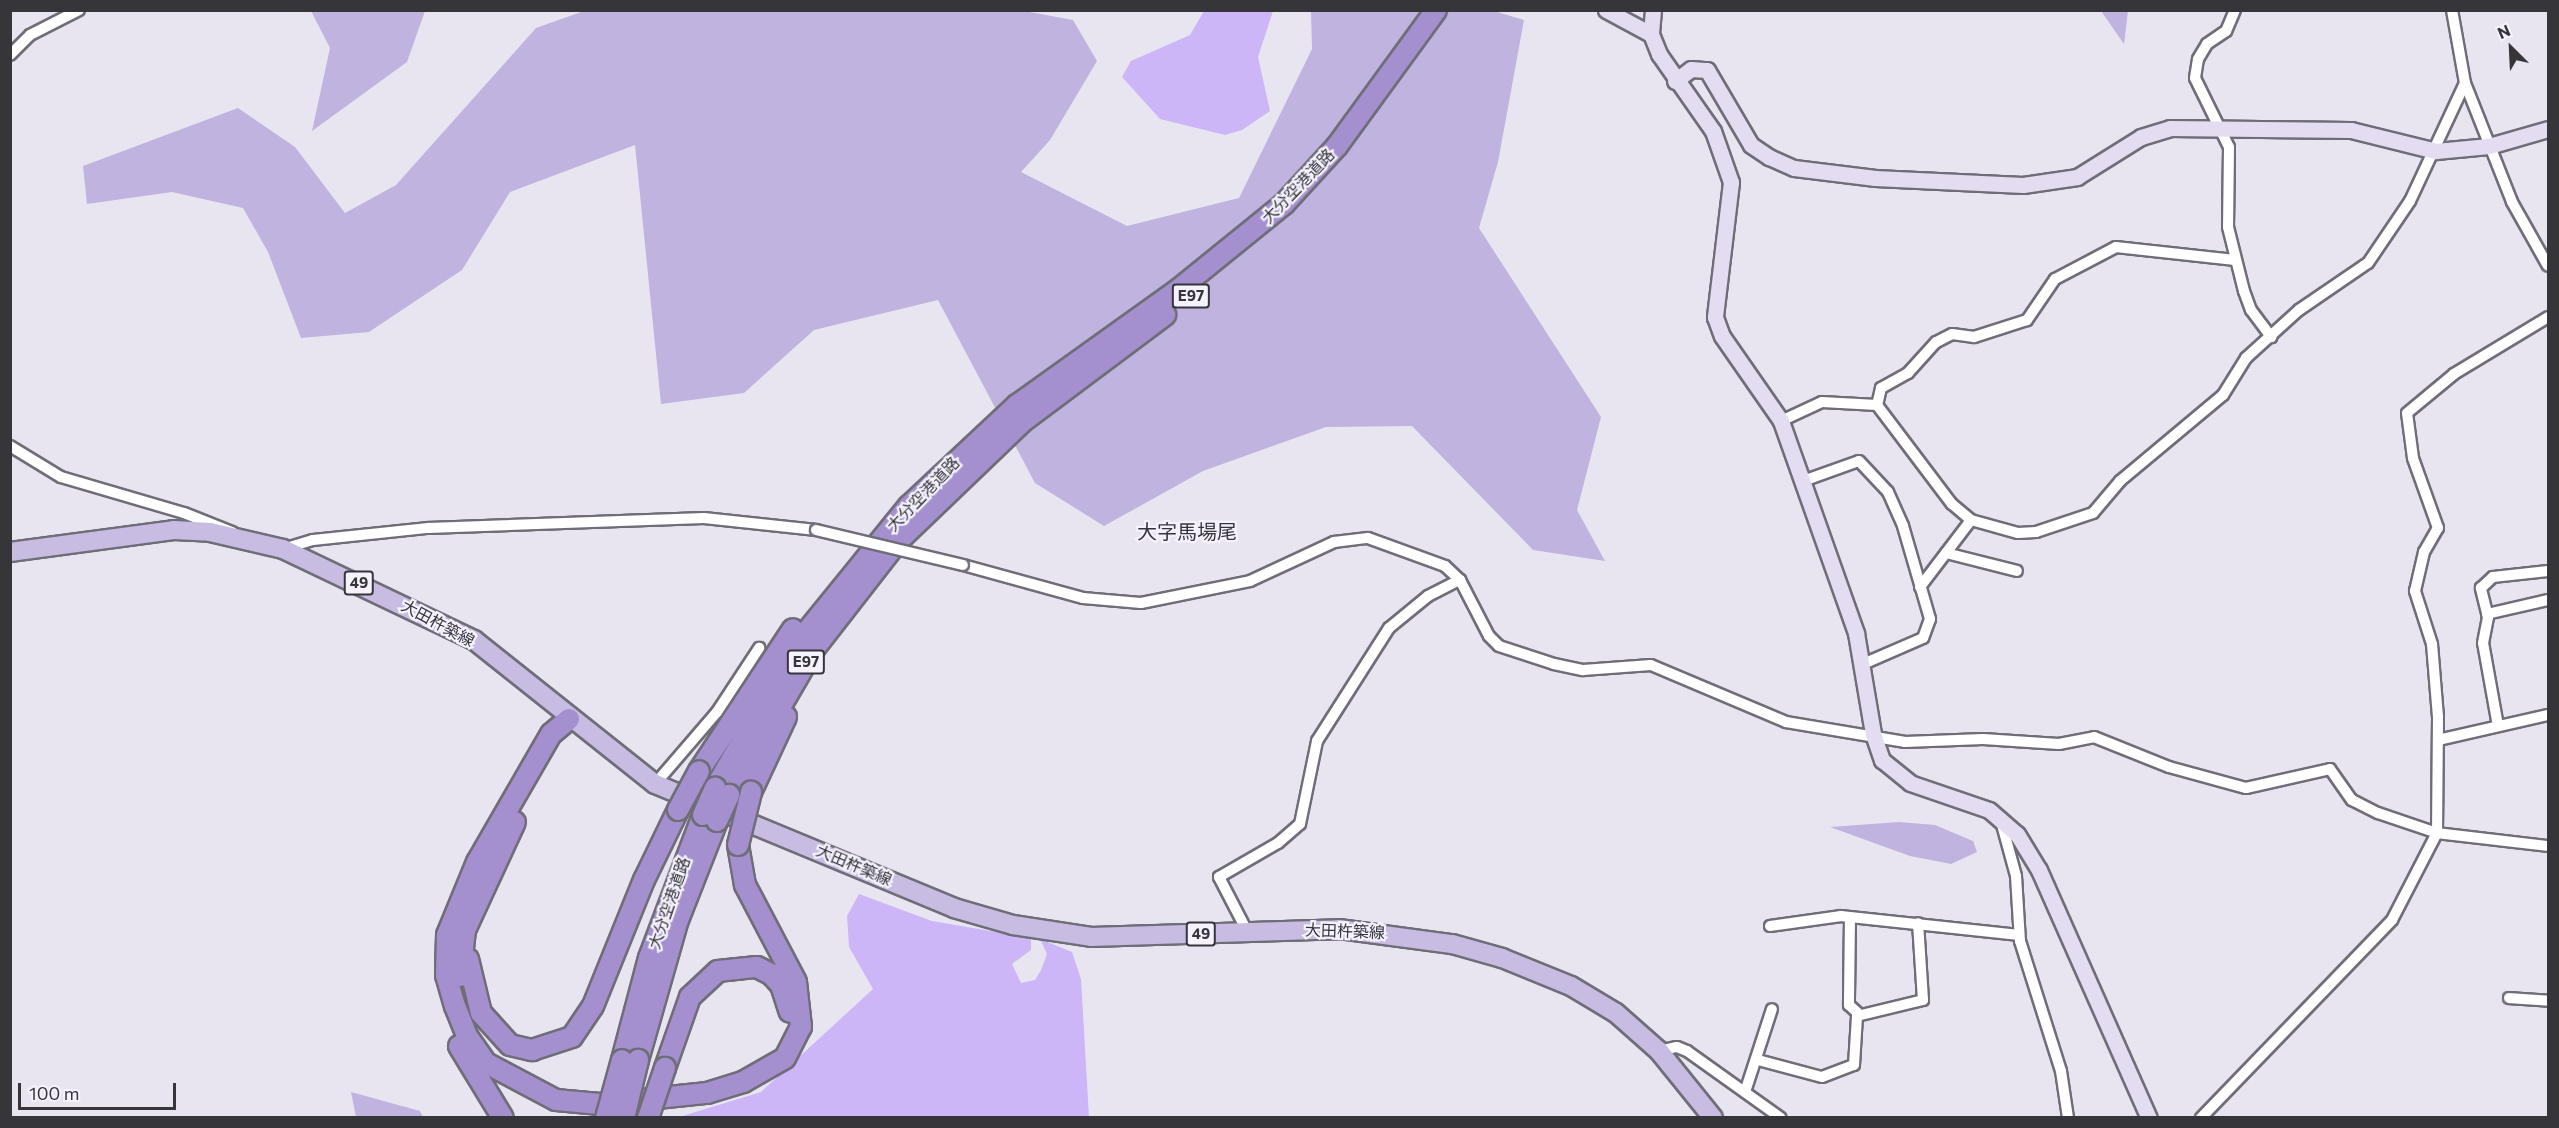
<!DOCTYPE html>
<meta charset="utf-8">
<style>
body{margin:0}
#map{position:relative;width:2559px;height:1128px;overflow:hidden;background:#e8e5f1;font-family:Commissioner,"Noto Sans JP",sans-serif}
div>[style]{position:absolute}
[style*='--x']{left:calc(var(--x)*1px);top:calc(var(--y)*1px);width:calc(var(--w)*1px);rotate:calc(var(--a)*1deg)}
.green>*{inset:0;background:#c1b3e0}
.water>*{inset:0;background:#ccb6f8}
.roads{filter:drop-shadow(2px 0 #706d78) drop-shadow(-2px 0 #706d78) drop-shadow(0 2px #706d78) drop-shadow(0 -2px #706d78)}
.street>*{height:10px;margin:-5px;padding:0 5px;transform-origin:5px;border-radius:5px;background:#fff}
.secondary>*{height:15px;margin:-7.5px;padding:0 7.5px;transform-origin:7.5px;border-radius:7.5px;background:#e4ddf1}
.primary>*{height:18px;margin:-9px;padding:0 9px;transform-origin:9px;border-radius:9px;background:#c8bce2}
.highway>*{height:20px;margin:-10px;padding:0 10px;transform-origin:10px;border-radius:10px;background:#a48fcf}
.bridges{filter:drop-shadow(2px 0 #706d78) drop-shadow(-2px 0 #706d78) drop-shadow(0 2px #706d78) drop-shadow(0 -2px #706d78)}
.street-bridge>*{height:10px;margin:-5px;padding:0 5px;transform-origin:5px;border-radius:5px;background:#fff}
.highway-bridge>*{height:20px;margin:-10px;padding:0 10px;transform-origin:10px;border-radius:10px;background:#a48fcf}
span{translate:-50% -50%;white-space:nowrap;text-align:center;line-height:1.15;-webkit-text-stroke:4.5px #f5f2fe;paint-order:stroke}
.shield-label span{padding:2px 4px;background:#f5f2fe;border:2px solid;border-radius:4px;-webkit-text-stroke-width:0}
.shield-label{font-size:15px;color:#36353a;font-weight:700}
.street-label{font-size:16px;color:#36353a}
.quarter-label{font-size:20px;color:#36353a}
.frame{position:absolute;inset:0;border:12px solid #36353a;pointer-events:none}
.north{position:absolute;left:2481px;top:18px;width:60px;height:60px;-webkit-text-stroke:4px #f5f2fe;paint-order:stroke;rotate:336deg;font-size:16px;font-weight:700;line-height:24px;text-align:center;color:#36353a}
.north::after{content:'';display:block;margin:auto;width:21px;height:27px;background:#36353a;clip-path:polygon(50% 0,100% 100%,50% 72%,0 100%)}
.scale{position:absolute;left:18px;top:1083px;width:158px;height:27px;box-sizing:border-box;border:3px solid #36353a;border-top:0;padding-left:8px;font-size:18px;line-height:21px;white-space:nowrap;color:#36353a;-webkit-text-stroke:4px #f5f2fe;paint-order:stroke}
</style>
<div id="map">
<div class="green">
<i style="clip-path:polygon(311px 11px,425px 11px,407px 62px,312px 131px,330px 48px)"></i>
<i style="clip-path:polygon(584px 11px,1024px 11px,1073px 20px,1097px 61px,1050px 140px,1021px 172px,1127px 226px,1239px 198px,1312px 49px,1311px 11px,1494px 11px,1524px 20px,1498px 162px,1479px 228px,1601px 417px,1577px 510px,1605px 561px,1533px 550px,1412px 426px,1326px 427px,1203px 471px,1104px 526px,1035px 483px,938px 300px,814px 330px,744px 393px,661px 404px,635px 145px,510px 192px,462px 270px,369px 332px,301px 338px,268px 252px,243px 208px,172px 192px,87px 204px,83px 166px,238px 108px,295px 147px,345px 213px,396px 185px,536px 28px)"></i>
<i style="clip-path:polygon(2101px 11px,2128px 11px,2124px 44px)"></i>
<i style="clip-path:polygon(1899px 822px,1935px 825px,1973px 841px,1977px 852px,1951px 864px,1910px 856px,1830px 827px)"></i>
<i style="clip-path:polygon(351px 1092px,420px 1111px,423px 1117px,356px 1117px)"></i>
</div>
<div class="water">
<i style="clip-path:polygon(1204px 11px,1273px 11px,1258px 57px,1270px 111px,1242px 130px,1225px 135px,1160px 119px,1122px 77px,1131px 61px,1190px 35px)"></i>
<i style="clip-path:polygon(859px 894px,932px 921px,1031px 938px,1031px 950px,1012px 964px,1021px 983px,1035px 980px,1041px 970px,1047px 954px,1040px 939px,1072px 952px,1081px 979px,1089px 1117px,676px 1118px,761px 1092px,873px 989px,849px 947px,847px 916px)"></i>
</div>
<div class="roads">
<div class="street">
<i style="--x:2235;--y:10;--w:23;--a:113"></i>
<i style="--x:2226;--y:31;--w:23;--a:146"></i>
<i style="--x:2207;--y:44;--w:17;--a:121"></i>
<i style="--x:2198;--y:59;--w:19;--a:99"></i>
<i style="--x:2195;--y:78;--w:77;--a:63.8"></i>
<i style="--x:2229;--y:147;--w:80;--a:90.7"></i>
<i style="--x:2228;--y:227;--w:66;--a:76"></i>
<i style="--x:2244;--y:291;--w:20;--a:70"></i>
<i style="--x:2251;--y:310;--w:34;--a:53"></i>
<i style="--x:2452;--y:10;--w:74;--a:79.9"></i>
<i style="--x:2465;--y:83;--w:128;--a:68.4"></i>
<i style="--x:2512;--y:202;--w:73;--a:60.6"></i>
<i style="--x:10;--y:55;--w:28;--a:-45"></i>
<i style="--x:30;--y:35;--w:55;--a:-27"></i>
<i style="--x:2235;--y:260;--w:120;--a:-173.8"></i>
<i style="--x:2116;--y:247;--w:69;--a:152.3"></i>
<i style="--x:2055;--y:279;--w:50;--a:124.3"></i>
<i style="--x:2027;--y:320;--w:56;--a:162.2"></i>
<i style="--x:1974;--y:337;--w:22;--a:-172"></i>
<i style="--x:1952;--y:334;--w:18;--a:153"></i>
<i style="--x:1936;--y:342;--w:42;--a:132.1"></i>
<i style="--x:1908;--y:373;--w:31;--a:151"></i>
<i style="--x:1881;--y:388;--w:17;--a:103"></i>
<i style="--x:1877;--y:405;--w:124;--a:52.9"></i>
<i style="--x:1952;--y:504;--w:25;--a:40"></i>
<i style="--x:1971;--y:520;--w:49;--a:15.5"></i>
<i style="--x:2018;--y:533;--w:18;--a:-3"></i>
<i style="--x:2036;--y:532;--w:60;--a:-18.4"></i>
<i style="--x:2093;--y:513;--w:42;--a:-49.8"></i>
<i style="--x:2120;--y:481;--w:134;--a:-39.9"></i>
<i style="--x:2223;--y:395;--w:44;--a:-58.1"></i>
<i style="--x:2246;--y:358;--w:72;--a:-42.2"></i>
<i style="--x:2299;--y:310;--w:83;--a:-34.3"></i>
<i style="--x:2368;--y:263;--w:75;--a:-55.9"></i>
<i style="--x:2410;--y:201;--w:130;--a:-65"></i>
<i style="--x:1781;--y:421;--w:45;--a:-24.9"></i>
<i style="--x:1822;--y:402;--w:55;--a:3.1"></i>
<i style="--x:10;--y:446;--w:60;--a:31.3"></i>
<i style="--x:61;--y:477;--w:128;--a:16.3"></i>
<i style="--x:184;--y:513;--w:52;--a:21.6"></i>
<i style="--x:1803;--y:481;--w:59;--a:-19.7"></i>
<i style="--x:1859;--y:461;--w:42;--a:46.9"></i>
<i style="--x:1888;--y:492;--w:37;--a:66"></i>
<i style="--x:1903;--y:526;--w:97;--a:73.8"></i>
<i style="--x:1930;--y:619;--w:20;--a:110"></i>
<i style="--x:1923;--y:638;--w:65;--a:156.6"></i>
<i style="--x:283;--y:549;--w:31;--a:-17"></i>
<i style="--x:313;--y:540;--w:116;--a:-6"></i>
<i style="--x:428;--y:528;--w:276;--a:-2.1"></i>
<i style="--x:704;--y:518;--w:113;--a:6.1"></i>
<i style="--x:1946;--y:553;--w:73;--a:14.2"></i>
<i style="--x:963;--y:565;--w:124;--a:15.4"></i>
<i style="--x:1083;--y:598;--w:58;--a:4.9"></i>
<i style="--x:1141;--y:603;--w:111;--a:-11.4"></i>
<i style="--x:1250;--y:581;--w:93;--a:-24.9"></i>
<i style="--x:1334;--y:542;--w:34;--a:-7"></i>
<i style="--x:1368;--y:538;--w:82;--a:20"></i>
<i style="--x:1445;--y:566;--w:21;--a:43"></i>
<i style="--x:1460;--y:580;--w:63;--a:62.6"></i>
<i style="--x:1489;--y:636;--w:14;--a:45"></i>
<i style="--x:1499;--y:646;--w:58;--a:18.1"></i>
<i style="--x:1554;--y:664;--w:30;--a:12"></i>
<i style="--x:1583;--y:670;--w:68;--a:-4.2"></i>
<i style="--x:1651;--y:665;--w:147;--a:22.9"></i>
<i style="--x:1786;--y:722;--w:121;--a:9.5"></i>
<i style="--x:1905;--y:742;--w:78;--a:-2.2"></i>
<i style="--x:1983;--y:739;--w:76;--a:3.8"></i>
<i style="--x:2059;--y:744;--w:36;--a:-11"></i>
<i style="--x:2094;--y:737;--w:81;--a:21.8"></i>
<i style="--x:2169;--y:767;--w:80;--a:15.3"></i>
<i style="--x:2246;--y:788;--w:86;--a:-12.7"></i>
<i style="--x:2330;--y:769;--w:38;--a:55"></i>
<i style="--x:2352;--y:800;--w:29;--a:27"></i>
<i style="--x:2378;--y:813;--w:62;--a:18.7"></i>
<i style="--x:2437;--y:833;--w:112;--a:6.7"></i>
<i style="--x:1920;--y:587;--w:84;--a:-52.7"></i>
<i style="--x:2487;--y:614;--w:63;--a:-12.9"></i>
<i style="--x:2498;--y:726;--w:84;--a:-100.2"></i>
<i style="--x:2483;--y:643;--w:26;--a:-79"></i>
<i style="--x:2488;--y:617;--w:30;--a:-104"></i>
<i style="--x:2481;--y:588;--w:16;--a:-43"></i>
<i style="--x:2493;--y:577;--w:55;--a:-6.2"></i>
<i style="--x:2438;--y:740;--w:113;--a:-12.8"></i>
<i style="--x:655;--y:784;--w:95;--a:-49.3"></i>
<i style="--x:717;--y:712;--w:77;--a:-56.7"></i>
<i style="--x:2001;--y:821;--w:57;--a:74.7"></i>
<i style="--x:2016;--y:876;--w:65;--a:86.5"></i>
<i style="--x:2020;--y:941;--w:136;--a:72.5"></i>
<i style="--x:2061;--y:1071;--w:48;--a:81.5"></i>
<i style="--x:1850;--y:917;--w:88;--a:90.7"></i>
<i style="--x:1849;--y:1005;--w:13;--a:42"></i>
<i style="--x:1770;--y:926;--w:72;--a:-8"></i>
<i style="--x:1841;--y:916;--w:179;--a:6.1"></i>
<i style="--x:1247;--y:931;--w:61;--a:-117.4"></i>
<i style="--x:1219;--y:877;--w:68;--a:-30"></i>
<i style="--x:1278;--y:843;--w:29;--a:-41"></i>
<i style="--x:1300;--y:824;--w:85;--a:-78.4"></i>
<i style="--x:1317;--y:741;--w:134;--a:-57.5"></i>
<i style="--x:1389;--y:628;--w:50;--a:-39.4"></i>
<i style="--x:1428;--y:596;--w:36;--a:-27"></i>
<i style="--x:2509;--y:998;--w:39;--a:4"></i>
<i style="--x:1659;--y:1051;--w:18;--a:-13"></i>
<i style="--x:1677;--y:1047;--w:11;--a:22"></i>
<i style="--x:1687;--y:1051;--w:115;--a:35.5"></i>
<i style="--x:1758;--y:1060;--w:66;--a:14.9"></i>
<i style="--x:1822;--y:1077;--w:34;--a:-21"></i>
<i style="--x:1854;--y:1065;--w:49;--a:-86.5"></i>
<i style="--x:1857;--y:1016;--w:68;--a:-13.6"></i>
<i style="--x:1923;--y:1000;--w:77;--a:-93.7"></i>
<i style="--x:1745;--y:1092;--w:87;--a:-72"></i>
<i style="--x:2201;--y:1118;--w:275;--a:-46"></i>
<i style="--x:2392;--y:920;--w:98;--a:-62.7"></i>
<i style="--x:2437;--y:833;--w:116;--a:-89.5"></i>
<i style="--x:2438;--y:717;--w:73;--a:-94.7"></i>
<i style="--x:2432;--y:644;--w:56;--a:-107.8"></i>
<i style="--x:2415;--y:591;--w:40;--a:-77"></i>
<i style="--x:2424;--y:552;--w:28;--a:-60"></i>
<i style="--x:2438;--y:528;--w:74;--a:-109.7"></i>
<i style="--x:2413;--y:458;--w:45;--a:-97.6"></i>
<i style="--x:2407;--y:413;--w:61;--a:-39.7"></i>
<i style="--x:2454;--y:374;--w:110;--a:-31.2"></i>
</div>
<div class="secondary">
<i style="--x:1606;--y:10;--w:51;--a:28.1"></i>
<i style="--x:1653;--y:10;--w:24;--a:95"></i>
<i style="--x:1651;--y:34;--w:22;--a:68"></i>
<i style="--x:1659;--y:54;--w:94;--a:55"></i>
<i style="--x:1713;--y:131;--w:54;--a:70.6"></i>
<i style="--x:1731;--y:182;--w:136;--a:96.8"></i>
<i style="--x:1715;--y:317;--w:20;--a:70"></i>
<i style="--x:1722;--y:336;--w:103;--a:55.2"></i>
<i style="--x:1781;--y:421;--w:225;--a:70.5"></i>
<i style="--x:1856;--y:633;--w:102;--a:80.4"></i>
<i style="--x:1873;--y:734;--w:28;--a:71"></i>
<i style="--x:1882;--y:760;--w:36;--a:39"></i>
<i style="--x:1910;--y:783;--w:83;--a:18.9"></i>
<i style="--x:1989;--y:810;--w:37;--a:41"></i>
<i style="--x:2017;--y:834;--w:42;--a:58.6"></i>
<i style="--x:2039;--y:870;--w:271;--a:66.1"></i>
<i style="--x:1675;--y:81;--w:20;--a:-37"></i>
<i style="--x:1691;--y:69;--w:16;--a:4"></i>
<i style="--x:1707;--y:70;--w:87;--a:59.6"></i>
<i style="--x:1751;--y:145;--w:22;--a:34"></i>
<i style="--x:1769;--y:157;--w:27;--a:24"></i>
<i style="--x:1794;--y:168;--w:82;--a:7"></i>
<i style="--x:1875;--y:178;--w:148;--a:2.7"></i>
<i style="--x:2023;--y:185;--w:55;--a:-8.4"></i>
<i style="--x:2077;--y:177;--w:75;--a:-32"></i>
<i style="--x:2141;--y:137;--w:30;--a:-17"></i>
<i style="--x:2170;--y:128;--w:181;--a:0.6"></i>
<i style="--x:2351;--y:130;--w:88;--a:13.9"></i>
<i style="--x:2436;--y:151;--w:53;--a:-5.4"></i>
<i style="--x:2489;--y:146;--w:61;--a:-16.1"></i>
</div>
<div class="primary">
<i style="--x:10;--y:552;--w:165;--a:-7.6"></i>
<i style="--x:174;--y:530;--w:36;--a:3"></i>
<i style="--x:210;--y:532;--w:75;--a:13.1"></i>
<i style="--x:283;--y:549;--w:212;--a:25.5"></i>
<i style="--x:474;--y:640;--w:231;--a:38.5"></i>
<i style="--x:655;--y:784;--w:324;--a:22.5"></i>
<i style="--x:954;--y:908;--w:61;--a:16.1"></i>
<i style="--x:1013;--y:925;--w:79;--a:8.7"></i>
<i style="--x:1091;--y:937;--w:248;--a:-1.8"></i>
<i style="--x:1339;--y:929;--w:114;--a:7.6"></i>
<i style="--x:1452;--y:944;--w:52;--a:15.6"></i>
<i style="--x:1502;--y:958;--w:74;--a:22.1"></i>
<i style="--x:1571;--y:986;--w:52;--a:31"></i>
<i style="--x:1616;--y:1013;--w:57;--a:41.5"></i>
<i style="--x:1659;--y:1051;--w:86;--a:51.1"></i>
</div>
<div class="highway">
<i style="--x:569;--y:719;--w:23;--a:140"></i>
<i style="--x:551;--y:734;--w:148;--a:120"></i>
<i style="--x:477;--y:862;--w:79;--a:112.3"></i>
<i style="--x:447;--y:935;--w:40;--a:91.4"></i>
<i style="--x:446;--y:975;--w:32;--a:74"></i>
<i style="--x:455;--y:1006;--w:32;--a:68"></i>
<i style="--x:467;--y:1036;--w:33;--a:55"></i>
<i style="--x:486;--y:1063;--w:79;--a:27.9"></i>
<i style="--x:556;--y:1100;--w:44;--a:5.2"></i>
<i style="--x:600;--y:1104;--w:108;--a:-5.9"></i>
<i style="--x:707;--y:1093;--w:38;--a:-17"></i>
<i style="--x:743;--y:1082;--w:48;--a:-29.7"></i>
<i style="--x:785;--y:1058;--w:35;--a:-63"></i>
<i style="--x:801;--y:1027;--w:45;--a:-96.3"></i>
<i style="--x:796;--y:982;--w:110;--a:-117.7"></i>
<i style="--x:745;--y:885;--w:41;--a:-99.9"></i>
<i style="--x:699;--y:771;--w:170;--a:-56.5"></i>
<i style="--x:715;--y:788;--w:177;--a:-59.8"></i>
<i style="--x:804;--y:635;--w:166;--a:-50.9"></i>
<i style="--x:909;--y:506;--w:148;--a:-43.1"></i>
<i style="--x:1017;--y:405;--w:199;--a:-35.6"></i>
<i style="--x:1179;--y:289;--w:135;--a:-39"></i>
<i style="--x:1284;--y:204;--w:79;--a:-47.6"></i>
<i style="--x:1337;--y:146;--w:168;--a:-53.9"></i>
<i style="--x:751;--y:792;--w:83;--a:-65"></i>
<i style="--x:729;--y:795;--w:169;--a:-59.8"></i>
<i style="--x:814;--y:649;--w:138;--a:-52.1"></i>
<i style="--x:899;--y:540;--w:170;--a:-43.8"></i>
<i style="--x:1022;--y:422;--w:179;--a:-36.8"></i>
<i style="--x:468;--y:959;--w:56;--a:76.5"></i>
<i style="--x:481;--y:1013;--w:43;--a:47.8"></i>
<i style="--x:510;--y:1045;--w:23;--a:13"></i>
<i style="--x:532;--y:1050;--w:42;--a:-18"></i>
<i style="--x:572;--y:1037;--w:37;--a:-56"></i>
<i style="--x:593;--y:1006;--w:136;--a:-68"></i>
<i style="--x:644;--y:880;--w:78;--a:-64.1"></i>
<i style="--x:460;--y:976;--w:46;--a:-83.8"></i>
<i style="--x:465;--y:930;--w:119;--a:-65.2"></i>
<i style="--x:459;--y:1046;--w:84;--a:58.6"></i>
<i style="--x:622;--y:1060;--w:106;--a:-75.2"></i>
<i style="--x:649;--y:958;--w:153;--a:-69.3"></i>
<i style="--x:638;--y:1060;--w:146;--a:-74.1"></i>
<i style="--x:678;--y:920;--w:106;--a:-68.5"></i>
<i style="--x:665;--y:1068;--w:75;--a:-70.6"></i>
<i style="--x:690;--y:997;--w:38;--a:-43"></i>
<i style="--x:718;--y:971;--w:39;--a:-6"></i>
<i style="--x:757;--y:967;--w:16;--a:27"></i>
<i style="--x:771;--y:974;--w:15;--a:48"></i>
<i style="--x:781;--y:985;--w:28;--a:72"></i>
</div>
</div>
<div class="bridges">
<div class="street-bridge">
<i style="--x:816;--y:530;--w:151;--a:13.4"></i>
</div>
<div class="highway-bridge">
<i style="--x:678;--y:810;--w:44;--a:-61.7"></i>
<i style="--x:703;--y:815;--w:30;--a:-66"></i>
<i style="--x:717;--y:821;--w:29;--a:-65"></i>
<i style="--x:738;--y:845;--w:55;--a:-76.2"></i>
<i style="--x:606;--y:1118;--w:60;--a:-74.6"></i>
<i style="--x:624;--y:1118;--w:60;--a:-76.4"></i>
<i style="--x:648;--y:1118;--w:53;--a:-71.2"></i>
</div>
</div>
<div class="shield-label">
<span style="left:1191px;top:296px">E97</span>
<span style="left:359px;top:583px">49</span>
<span style="left:806px;top:662px">E97</span>
<span style="left:1201px;top:934px">49</span>
</div>
<div class="street-label">
<span style="left:1298px;top:186px;rotate:-46deg">大分空港道路</span>
<span style="left:923px;top:494px;rotate:-46deg">大分空港道路</span>
<span style="left:438px;top:623px;rotate:28deg">大田杵築線</span>
<span style="left:854px;top:865px;rotate:23deg">大田杵築線</span>
<span style="left:669px;top:903px;rotate:-71deg">大分空港道路</span>
<span style="left:1345px;top:931px;rotate:2deg">大田杵築線</span>
</div>
<div class="quarter-label">
<span style="left:1187px;top:531px">大字馬場尾</span>
</div>
<div class="frame"></div>
<div class="north">N</div>
<div class="scale">100 m</div>
</div>
